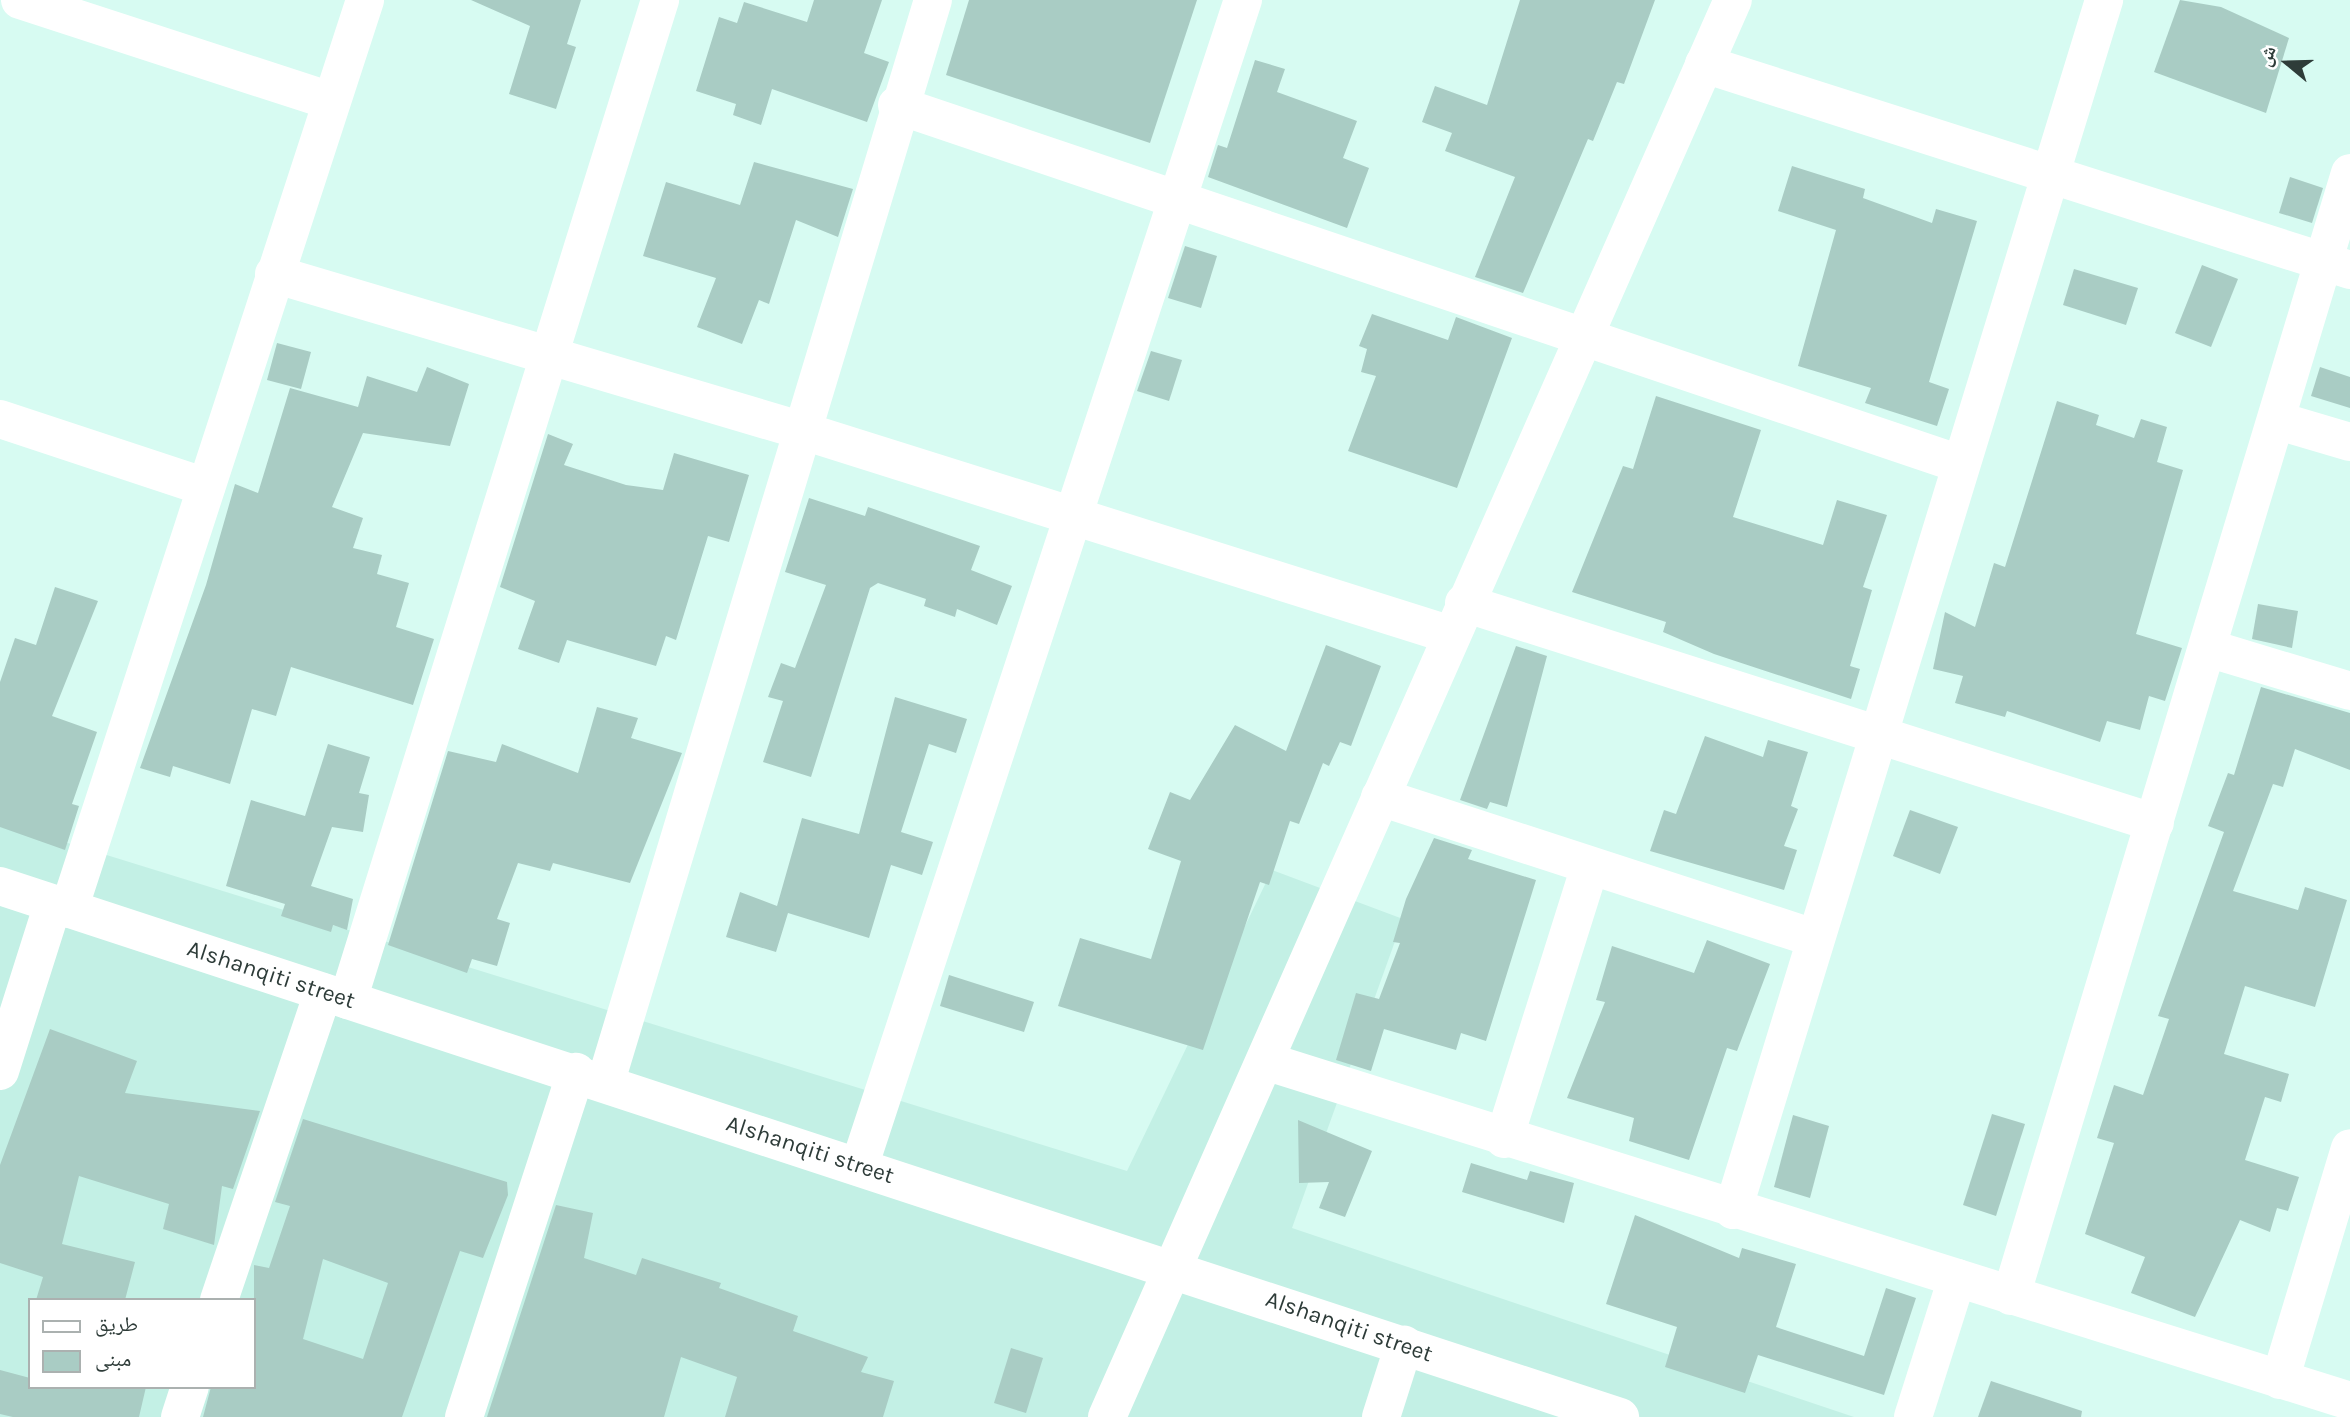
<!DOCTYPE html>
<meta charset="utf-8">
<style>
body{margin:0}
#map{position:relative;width:2350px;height:1417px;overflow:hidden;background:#d7fbf2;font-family:Karla,"Noto Naskh Arabic",sans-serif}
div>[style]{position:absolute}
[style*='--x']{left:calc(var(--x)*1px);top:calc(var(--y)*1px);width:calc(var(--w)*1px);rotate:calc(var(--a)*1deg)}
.built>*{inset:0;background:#c3f0e5}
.building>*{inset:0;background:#a9ccc4}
.street>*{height:38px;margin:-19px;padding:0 19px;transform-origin:19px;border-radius:19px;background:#fff}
.secondary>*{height:38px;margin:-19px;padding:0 19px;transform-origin:19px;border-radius:19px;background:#fff}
span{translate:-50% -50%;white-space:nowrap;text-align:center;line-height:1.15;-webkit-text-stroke:5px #fff;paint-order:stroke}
.street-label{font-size:23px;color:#2e3c39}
.legend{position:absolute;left:28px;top:1298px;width:228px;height:91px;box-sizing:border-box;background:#fff;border:2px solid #abb1b0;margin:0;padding:9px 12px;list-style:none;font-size:21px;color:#2e3c39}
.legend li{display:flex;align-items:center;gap:14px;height:35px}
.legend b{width:35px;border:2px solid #abb1b0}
.north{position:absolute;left:2252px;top:28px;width:70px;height:70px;-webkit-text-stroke:5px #fff;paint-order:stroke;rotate:289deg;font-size:19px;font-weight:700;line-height:28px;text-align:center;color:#2e3c39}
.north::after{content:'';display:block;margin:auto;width:24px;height:32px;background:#2e3c39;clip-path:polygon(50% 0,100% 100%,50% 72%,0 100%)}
</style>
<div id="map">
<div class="built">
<i style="clip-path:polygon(evenodd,0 822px,1127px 1171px,1272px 870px,1403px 919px,1292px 1228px,1854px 1417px,0 1417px,0 822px,30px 1300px,254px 1300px,254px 1387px,30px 1387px,30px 1300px)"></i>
</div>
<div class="building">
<i style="clip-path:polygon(471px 0,581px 0,567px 44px,576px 47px,556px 109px,509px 94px,530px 26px)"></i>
<i style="clip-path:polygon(814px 0,882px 0,864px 53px,889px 62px,867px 122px,772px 89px,761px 125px,733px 115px,736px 104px,696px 91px,719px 17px,737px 23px,744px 2px,807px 22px)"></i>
<i style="clip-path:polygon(969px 0,1197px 0,1150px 143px,946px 75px)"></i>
<i style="clip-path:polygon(1520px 0,1655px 0,1624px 84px,1617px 82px,1593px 141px,1588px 139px,1523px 293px,1475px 277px,1515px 177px,1445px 151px,1452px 133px,1422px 122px,1435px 86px,1487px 105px)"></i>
<i style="clip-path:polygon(2180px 0,2221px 7px,2289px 38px,2266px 113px,2154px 72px)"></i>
<i style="clip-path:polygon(1255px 60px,1285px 69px,1277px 92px,1357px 121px,1343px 158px,1369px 168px,1347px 228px,1208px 177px,1218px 145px,1227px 148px)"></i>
<i style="clip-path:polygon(754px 162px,853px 189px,838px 237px,796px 220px,769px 304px,759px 300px,742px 344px,697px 327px,716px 278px,643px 256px,666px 182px,740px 205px)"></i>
<i style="clip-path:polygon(1792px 166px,1865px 189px,1863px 198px,1932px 223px,1936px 209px,1977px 221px,1929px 382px,1949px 389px,1937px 426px,1865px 403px,1871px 388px,1798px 366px,1836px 230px,1778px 211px)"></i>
<i style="clip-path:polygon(2290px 177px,2323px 188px,2312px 223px,2279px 213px)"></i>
<i style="clip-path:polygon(1185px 246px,1217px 256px,1201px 308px,1168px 298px)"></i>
<i style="clip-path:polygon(2202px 265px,2238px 279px,2211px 347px,2175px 333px)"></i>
<i style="clip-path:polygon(2074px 269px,2138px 288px,2126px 325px,2063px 305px)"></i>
<i style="clip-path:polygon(1372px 314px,1448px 340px,1456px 317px,1512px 338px,1457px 488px,1348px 451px,1376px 376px,1361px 372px,1367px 349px,1359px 346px)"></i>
<i style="clip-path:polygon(277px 343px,311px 352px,301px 389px,267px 380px)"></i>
<i style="clip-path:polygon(1151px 351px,1182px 360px,1169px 401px,1137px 391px)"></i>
<i style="clip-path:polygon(427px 367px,469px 384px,450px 446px,363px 433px,332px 507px,363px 518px,353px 548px,382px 555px,377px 574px,409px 583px,396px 627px,434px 639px,413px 705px,291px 667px,276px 716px,252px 709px,230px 784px,173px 766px,170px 777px,140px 768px,206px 585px,235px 484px,258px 493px,290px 388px,358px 407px,367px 376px,417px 392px)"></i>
<i style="clip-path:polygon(2320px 367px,2350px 377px,2350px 408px,2311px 396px)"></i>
<i style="clip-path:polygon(1656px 396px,1761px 430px,1733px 517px,1823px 545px,1837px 500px,1887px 515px,1863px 587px,1872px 590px,1850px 666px,1860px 669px,1851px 699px,1714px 654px,1663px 632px,1666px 622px,1572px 592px,1623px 466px,1633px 469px)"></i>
<i style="clip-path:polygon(2057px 401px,2099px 415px,2096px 425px,2134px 438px,2141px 419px,2167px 427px,2157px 462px,2183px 470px,2136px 634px,2182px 648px,2165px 701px,2149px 696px,2140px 730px,2107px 721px,2100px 742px,2007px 711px,2005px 717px,1955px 703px,1963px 676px,1933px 669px,1945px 612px,1975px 627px,1994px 563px,2005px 567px)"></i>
<i style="clip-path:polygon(548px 434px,573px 444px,564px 465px,626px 485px,663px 490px,674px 453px,749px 475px,729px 542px,708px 536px,676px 640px,666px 636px,656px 666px,567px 640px,559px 663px,518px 649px,535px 601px,500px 587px)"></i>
<i style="clip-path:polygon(809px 498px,865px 516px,868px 507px,980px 546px,971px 570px,1012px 586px,997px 625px,957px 609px,955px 617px,924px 606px,926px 599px,878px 583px,870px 588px,811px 777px,763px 762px,783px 701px,768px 697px,781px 663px,795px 668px,826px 585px,785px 572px)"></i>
<i style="clip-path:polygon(55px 587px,98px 601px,52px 716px,97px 732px,72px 804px,79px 806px,65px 850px,0 827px,0 682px,15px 638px,36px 645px)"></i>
<i style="clip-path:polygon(2258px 604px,2298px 611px,2292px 648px,2252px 639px)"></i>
<i style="clip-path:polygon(1326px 645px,1381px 666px,1351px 746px,1340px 742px,1329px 766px,1323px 763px,1299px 824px,1290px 821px,1269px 885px,1260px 882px,1203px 1050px,1058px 1006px,1080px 938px,1151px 959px,1181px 861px,1148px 849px,1170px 792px,1190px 800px,1235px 725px,1286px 751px)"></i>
<i style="clip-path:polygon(1516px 646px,1547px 656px,1507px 807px,1490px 802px,1487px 809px,1460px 800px)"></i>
<i style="clip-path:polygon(2261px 687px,2350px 713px,2350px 770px,2295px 749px,2283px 787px,2273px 784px,2233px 891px,2298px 910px,2305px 887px,2347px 900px,2315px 1007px,2245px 986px,2224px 1054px,2289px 1074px,2281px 1102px,2265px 1097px,2245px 1160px,2299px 1177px,2288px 1211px,2277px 1208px,2270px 1232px,2240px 1220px,2195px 1317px,2131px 1293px,2145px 1257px,2085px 1234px,2114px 1143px,2097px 1138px,2114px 1085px,2143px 1095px,2169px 1019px,2158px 1016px,2224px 832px,2208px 826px,2228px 773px,2234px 775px)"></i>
<i style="clip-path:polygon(895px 697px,967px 719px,956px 753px,929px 744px,901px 832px,933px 842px,922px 875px,891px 865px,869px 938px,788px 913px,776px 952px,726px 937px,740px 892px,777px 906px,802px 818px,859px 834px)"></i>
<i style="clip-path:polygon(597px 707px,638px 718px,631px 738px,682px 753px,630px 883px,553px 863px,550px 871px,518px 863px,497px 919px,510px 923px,497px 966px,472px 959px,467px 973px,388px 945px,448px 751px,496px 762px,502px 744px,578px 773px)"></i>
<i style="clip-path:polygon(1705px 736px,1763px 757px,1768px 740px,1808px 752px,1791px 806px,1798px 809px,1784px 846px,1797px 850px,1784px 890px,1650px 851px,1664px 810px,1676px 814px)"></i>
<i style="clip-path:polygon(328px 744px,370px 757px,359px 793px,369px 795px,363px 832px,332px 827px,311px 886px,353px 899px,347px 930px,333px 925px,331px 932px,281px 916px,285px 904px,226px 886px,251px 800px,305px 816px)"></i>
<i style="clip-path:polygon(1910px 810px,1958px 827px,1940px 874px,1893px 856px)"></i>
<i style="clip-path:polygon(1434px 838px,1472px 850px,1468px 859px,1536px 880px,1486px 1041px,1461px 1033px,1456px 1050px,1384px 1029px,1371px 1071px,1336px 1060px,1356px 993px,1379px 999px,1400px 943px,1393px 942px,1406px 899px)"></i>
<i style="clip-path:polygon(1707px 940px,1770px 964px,1737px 1051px,1727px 1048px,1689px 1160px,1629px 1141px,1634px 1118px,1567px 1098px,1605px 1002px,1596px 1000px,1612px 946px,1694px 973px)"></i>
<i style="clip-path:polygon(949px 975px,1034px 1002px,1024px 1032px,940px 1006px)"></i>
<i style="clip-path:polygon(50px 1029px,137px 1061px,125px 1093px,260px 1111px,233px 1189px,222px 1186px,214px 1245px,163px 1229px,169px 1204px,79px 1176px,62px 1244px,135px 1262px,125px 1300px,36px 1300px,43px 1277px,0 1263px,0 1165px)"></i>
<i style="clip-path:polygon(1992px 1114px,2025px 1124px,1996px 1216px,1963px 1205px)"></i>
<i style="clip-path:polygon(1793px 1115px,1829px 1126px,1810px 1198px,1774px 1187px)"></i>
<i style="clip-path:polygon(evenodd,303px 1119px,507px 1182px,508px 1195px,483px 1258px,460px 1251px,402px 1417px,203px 1417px,211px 1387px,254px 1387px,254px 1265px,269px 1268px,290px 1206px,275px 1202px,303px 1119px,323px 1259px,388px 1283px,363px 1359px,303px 1339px,323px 1259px)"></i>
<i style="clip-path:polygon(1298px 1120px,1372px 1151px,1345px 1217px,1319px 1208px,1329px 1182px,1299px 1183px)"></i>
<i style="clip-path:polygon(1471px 1163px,1527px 1180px,1530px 1171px,1574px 1183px,1564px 1223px,1462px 1192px)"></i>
<i style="clip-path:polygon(556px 1205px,593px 1213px,584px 1258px,636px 1275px,642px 1258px,721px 1283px,719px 1288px,798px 1316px,793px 1331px,868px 1357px,861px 1372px,894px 1381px,883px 1417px,725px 1417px,737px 1377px,681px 1357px,664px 1417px,487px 1417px)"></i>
<i style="clip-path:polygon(1635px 1215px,1739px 1258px,1742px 1248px,1796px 1264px,1776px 1327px,1864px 1356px,1886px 1288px,1916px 1298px,1884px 1395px,1758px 1355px,1745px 1393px,1665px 1367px,1677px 1327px,1606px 1304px)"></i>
<i style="clip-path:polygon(1011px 1348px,1043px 1358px,1026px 1413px,994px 1403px)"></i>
<i style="clip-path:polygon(0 1370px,30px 1378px,30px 1387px,146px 1387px,139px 1417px,13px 1417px,0 1414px)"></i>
<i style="clip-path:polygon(1991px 1381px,2082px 1411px,2081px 1417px,1978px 1417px)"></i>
</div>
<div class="street">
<i style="--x:20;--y:0;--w:327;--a:18"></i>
<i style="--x:1704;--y:64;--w:678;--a:17.69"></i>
<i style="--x:897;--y:105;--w:1122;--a:18.66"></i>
<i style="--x:274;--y:274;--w:549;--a:16.52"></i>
<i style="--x:800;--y:430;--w:683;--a:17.48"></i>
<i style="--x:0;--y:419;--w:217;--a:18.3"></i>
<i style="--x:2279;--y:421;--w:74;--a:16.5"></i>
<i style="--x:1464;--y:603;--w:725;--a:17.66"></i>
<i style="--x:2211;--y:649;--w:145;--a:16.8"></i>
<i style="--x:1380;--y:797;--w:457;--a:18"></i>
<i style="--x:69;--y:909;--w:956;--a:-71.96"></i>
<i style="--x:348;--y:1000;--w:1048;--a:-72.67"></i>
<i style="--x:1265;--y:1061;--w:1137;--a:17.4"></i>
<i style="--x:0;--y:1071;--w:175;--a:-72.4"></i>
<i style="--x:606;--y:1081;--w:1129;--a:-73.17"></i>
<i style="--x:1504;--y:1139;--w:285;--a:-72.5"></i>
<i style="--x:859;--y:1167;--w:1229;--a:-71.79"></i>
<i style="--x:1733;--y:1210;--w:1266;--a:-72.95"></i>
<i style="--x:2011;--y:1296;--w:1173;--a:-73.2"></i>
<i style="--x:219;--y:1300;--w:325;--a:-71.3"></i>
<i style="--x:2280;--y:1380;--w:242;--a:-73.2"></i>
<i style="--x:180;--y:1417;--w:32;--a:-72"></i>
<i style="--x:464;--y:1417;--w:363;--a:-72"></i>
<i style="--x:1381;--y:1417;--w:76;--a:-72.3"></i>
<i style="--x:1913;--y:1417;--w:146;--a:-72.4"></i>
</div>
<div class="secondary">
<i style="--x:0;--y:886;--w:1705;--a:18.15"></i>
<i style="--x:1107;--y:1417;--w:1549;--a:-66.17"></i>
</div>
<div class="street-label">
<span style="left:271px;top:975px;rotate:18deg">Alshanqiti street</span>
<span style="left:810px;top:1150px;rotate:18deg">Alshanqiti street</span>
<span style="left:1349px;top:1327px;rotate:19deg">Alshanqiti street</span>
</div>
<ul class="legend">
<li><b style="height:9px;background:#fff"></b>طريق</li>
<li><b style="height:19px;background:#a9ccc4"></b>مبنى</li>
</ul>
<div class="north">ش</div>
</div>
